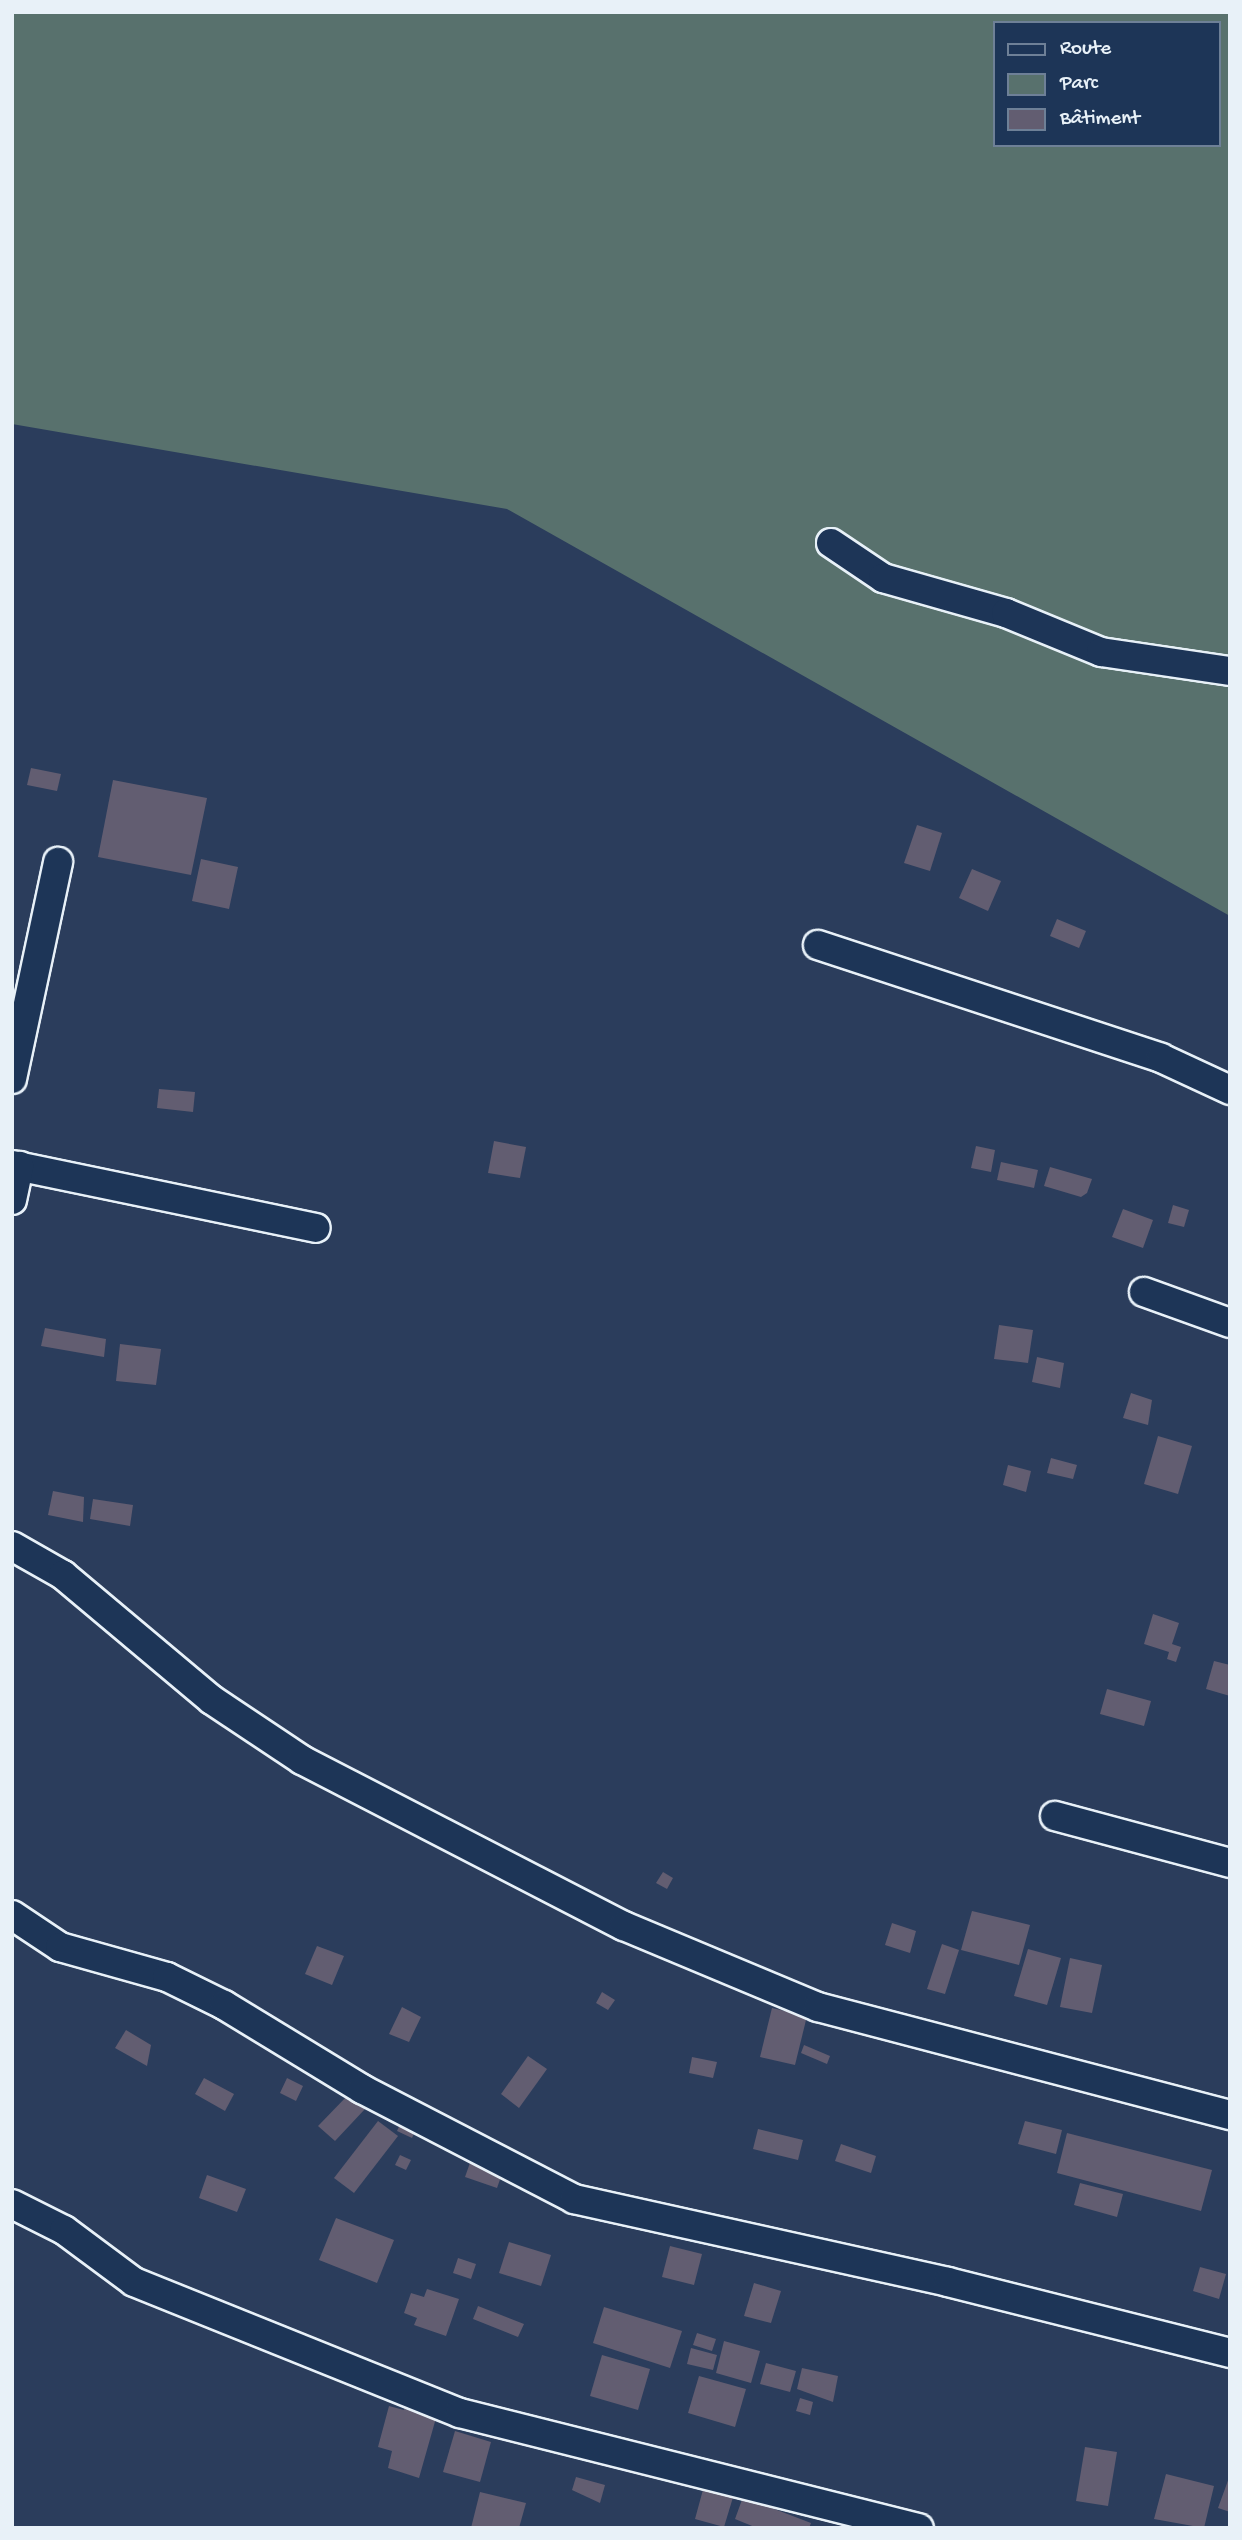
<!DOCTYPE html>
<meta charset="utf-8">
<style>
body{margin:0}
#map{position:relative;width:1242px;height:2540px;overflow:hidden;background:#2b3d5c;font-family:"Gochi Hand",sans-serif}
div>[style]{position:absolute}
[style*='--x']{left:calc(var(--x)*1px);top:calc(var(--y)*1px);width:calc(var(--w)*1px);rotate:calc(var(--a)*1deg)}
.green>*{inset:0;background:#58716d}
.building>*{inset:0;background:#625d71}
.roads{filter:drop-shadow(2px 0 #e8f1f8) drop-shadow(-2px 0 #e8f1f8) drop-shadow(0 2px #e8f1f8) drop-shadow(0 -2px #e8f1f8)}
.street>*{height:28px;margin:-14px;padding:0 14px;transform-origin:14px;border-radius:14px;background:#1d3557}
span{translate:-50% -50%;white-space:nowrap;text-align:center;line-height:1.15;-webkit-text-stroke:5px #1d3557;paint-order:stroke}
.frame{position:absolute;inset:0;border:14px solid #e8f1f8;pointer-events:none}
.legend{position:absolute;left:993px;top:21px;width:228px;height:126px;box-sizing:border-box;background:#1d3557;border:2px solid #6e8097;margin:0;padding:9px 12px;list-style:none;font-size:21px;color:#e8f1f8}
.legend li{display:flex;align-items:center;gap:14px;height:35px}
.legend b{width:35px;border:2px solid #6e8097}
</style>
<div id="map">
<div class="green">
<i style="clip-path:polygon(evenodd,12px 12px,1230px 12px,1230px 916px,507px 509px,12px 424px,12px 12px,995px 23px,1219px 23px,1219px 145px,995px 145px,995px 23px)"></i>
</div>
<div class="building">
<i style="clip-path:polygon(31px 768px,61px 774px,57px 791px,27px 785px)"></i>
<i style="clip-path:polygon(113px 780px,207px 798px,191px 875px,98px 857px)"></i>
<i style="clip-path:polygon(917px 825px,942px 833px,930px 871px,904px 863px)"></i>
<i style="clip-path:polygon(201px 859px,238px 867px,229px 909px,192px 901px)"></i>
<i style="clip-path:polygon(972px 869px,1001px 881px,988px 911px,959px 898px)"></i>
<i style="clip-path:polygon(1057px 919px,1086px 931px,1079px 948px,1050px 936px)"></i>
<i style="clip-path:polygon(159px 1089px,195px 1092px,193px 1112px,157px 1108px)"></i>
<i style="clip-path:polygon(494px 1141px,526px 1147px,520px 1178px,488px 1173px)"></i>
<i style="clip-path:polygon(976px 1146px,995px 1150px,991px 1172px,971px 1168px)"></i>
<i style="clip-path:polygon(1001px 1162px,1038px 1170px,1034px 1188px,997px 1180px)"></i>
<i style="clip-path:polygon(1050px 1167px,1092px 1179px,1087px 1193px,1081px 1197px,1044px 1186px)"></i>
<i style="clip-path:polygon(1173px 1205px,1189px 1210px,1184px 1227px,1168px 1223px)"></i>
<i style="clip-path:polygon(1123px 1209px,1153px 1220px,1143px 1248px,1112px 1237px)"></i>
<i style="clip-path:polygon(999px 1325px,1033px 1330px,1028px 1363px,994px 1359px)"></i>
<i style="clip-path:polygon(45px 1328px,106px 1339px,104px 1357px,41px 1346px)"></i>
<i style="clip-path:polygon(120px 1344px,161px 1349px,156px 1385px,116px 1381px)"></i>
<i style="clip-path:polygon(1037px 1357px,1064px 1363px,1060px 1388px,1032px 1382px)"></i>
<i style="clip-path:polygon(1131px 1393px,1152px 1400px,1148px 1425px,1123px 1418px)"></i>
<i style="clip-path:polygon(1158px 1436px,1192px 1446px,1178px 1494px,1144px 1484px)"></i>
<i style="clip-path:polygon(1051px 1458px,1077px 1465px,1073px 1479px,1047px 1473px)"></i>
<i style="clip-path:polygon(1008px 1465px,1031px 1471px,1026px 1492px,1003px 1485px)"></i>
<i style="clip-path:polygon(53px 1491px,84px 1497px,83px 1522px,48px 1515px)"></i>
<i style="clip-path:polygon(93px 1499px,133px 1505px,130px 1526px,90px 1519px)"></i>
<i style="clip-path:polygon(1153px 1614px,1179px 1623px,1172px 1644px,1181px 1647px,1176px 1662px,1167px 1659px,1169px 1652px,1144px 1644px)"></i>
<i style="clip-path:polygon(1214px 1661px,1230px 1665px,1230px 1696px,1206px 1689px)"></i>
<i style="clip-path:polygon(1107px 1689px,1151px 1701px,1144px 1726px,1100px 1714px)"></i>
<i style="clip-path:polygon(663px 1872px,673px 1878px,667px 1889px,656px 1883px)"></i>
<i style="clip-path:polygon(972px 1911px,1030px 1925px,1019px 1965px,961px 1950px)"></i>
<i style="clip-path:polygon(892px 1923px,916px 1931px,910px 1953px,885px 1945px)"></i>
<i style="clip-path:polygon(942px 1944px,959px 1950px,945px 1994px,927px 1989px)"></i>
<i style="clip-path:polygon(317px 1946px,344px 1956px,332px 1985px,305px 1974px)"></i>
<i style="clip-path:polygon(1028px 1949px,1061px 1958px,1047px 2005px,1014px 1996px)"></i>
<i style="clip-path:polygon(1070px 1958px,1102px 1965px,1092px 2013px,1060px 2007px)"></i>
<i style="clip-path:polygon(602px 1992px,615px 2000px,608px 2010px,596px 2003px)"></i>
<i style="clip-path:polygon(402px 2007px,421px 2017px,409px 2042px,389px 2034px)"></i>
<i style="clip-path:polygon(772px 2008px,807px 2016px,795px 2065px,760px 2057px)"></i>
<i style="clip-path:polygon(126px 2030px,151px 2045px,147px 2066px,115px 2048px)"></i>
<i style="clip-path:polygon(804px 2045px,830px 2056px,827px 2064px,801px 2053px)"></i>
<i style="clip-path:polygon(528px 2056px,547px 2069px,519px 2108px,501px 2094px)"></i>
<i style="clip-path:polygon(692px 2057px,717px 2062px,713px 2078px,689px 2073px)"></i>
<i style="clip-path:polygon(204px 2078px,234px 2094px,225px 2111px,195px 2094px)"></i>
<i style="clip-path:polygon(287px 2078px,303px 2086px,296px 2101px,280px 2093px)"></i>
<i style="clip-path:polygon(349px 2094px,365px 2109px,335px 2141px,318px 2126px)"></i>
<i style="clip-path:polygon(402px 2120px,417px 2127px,412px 2138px,397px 2131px)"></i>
<i style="clip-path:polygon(378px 2121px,398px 2136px,354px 2193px,334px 2178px)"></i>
<i style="clip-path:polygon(1025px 2121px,1062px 2130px,1056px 2154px,1018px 2144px)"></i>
<i style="clip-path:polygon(758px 2129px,803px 2140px,798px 2160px,753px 2149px)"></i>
<i style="clip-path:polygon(1067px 2133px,1212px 2170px,1201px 2211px,1057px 2173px)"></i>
<i style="clip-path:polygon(841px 2144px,876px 2156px,871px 2173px,835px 2161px)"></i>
<i style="clip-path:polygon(400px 2155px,411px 2160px,406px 2170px,395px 2165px)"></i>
<i style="clip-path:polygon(471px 2160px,503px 2171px,497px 2188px,465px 2177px)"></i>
<i style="clip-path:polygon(207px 2175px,246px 2189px,237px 2212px,199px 2198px)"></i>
<i style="clip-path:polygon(1080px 2183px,1123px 2194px,1117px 2217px,1074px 2205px)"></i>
<i style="clip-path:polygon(336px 2218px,394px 2240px,377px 2283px,319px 2260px)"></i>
<i style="clip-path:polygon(509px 2242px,551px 2255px,541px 2286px,499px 2273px)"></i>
<i style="clip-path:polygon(670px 2246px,702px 2254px,694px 2285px,662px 2277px)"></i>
<i style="clip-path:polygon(458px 2258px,476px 2264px,471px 2279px,453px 2273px)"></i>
<i style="clip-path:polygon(1200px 2267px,1226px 2274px,1219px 2299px,1193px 2291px)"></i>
<i style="clip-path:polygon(754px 2283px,781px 2291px,771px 2323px,744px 2316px)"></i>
<i style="clip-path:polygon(427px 2289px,459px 2299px,446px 2336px,414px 2325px,417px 2318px,404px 2313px,411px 2293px,424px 2297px)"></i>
<i style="clip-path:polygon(478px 2306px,524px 2324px,518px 2337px,473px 2319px)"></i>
<i style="clip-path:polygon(604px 2307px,682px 2331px,670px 2368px,593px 2343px)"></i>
<i style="clip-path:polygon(697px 2333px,716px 2339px,712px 2351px,693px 2345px)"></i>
<i style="clip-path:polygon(724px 2341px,760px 2351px,751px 2383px,716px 2373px)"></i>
<i style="clip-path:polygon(691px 2348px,717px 2355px,713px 2370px,687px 2364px)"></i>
<i style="clip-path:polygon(602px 2355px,650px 2369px,638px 2410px,590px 2396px)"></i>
<i style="clip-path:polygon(766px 2363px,796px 2371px,790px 2392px,760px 2384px)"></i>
<i style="clip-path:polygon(802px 2368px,838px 2376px,833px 2402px,797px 2389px)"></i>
<i style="clip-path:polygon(699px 2376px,746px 2389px,735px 2427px,688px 2413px)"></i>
<i style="clip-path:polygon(800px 2398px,813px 2402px,810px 2415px,796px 2411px)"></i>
<i style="clip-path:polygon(406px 2402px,438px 2411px,419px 2478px,388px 2468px,392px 2451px,378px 2447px,389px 2406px,404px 2410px)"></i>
<i style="clip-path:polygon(455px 2431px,491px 2442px,480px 2482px,443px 2472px)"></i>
<i style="clip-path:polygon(1085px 2447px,1117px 2452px,1108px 2506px,1076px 2501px)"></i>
<i style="clip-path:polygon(1166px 2474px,1214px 2486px,1204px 2528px,1154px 2519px)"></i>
<i style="clip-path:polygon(1230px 2475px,1230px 2512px,1218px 2508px)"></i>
<i style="clip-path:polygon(576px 2477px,605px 2485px,600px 2503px,572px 2490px)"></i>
<i style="clip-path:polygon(704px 2486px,734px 2494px,724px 2527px,695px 2519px)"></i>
<i style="clip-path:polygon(480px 2492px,526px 2503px,519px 2528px,471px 2528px)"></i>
<i style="clip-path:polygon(743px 2497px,811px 2523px,809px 2528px,757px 2528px,735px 2519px)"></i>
</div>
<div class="roads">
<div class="street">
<i style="--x:831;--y:543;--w:63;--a:33.9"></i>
<i style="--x:883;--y:578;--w:128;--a:15.9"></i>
<i style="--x:1006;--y:613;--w:103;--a:22.3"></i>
<i style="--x:1101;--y:652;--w:130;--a:8.4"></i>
<i style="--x:818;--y:945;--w:361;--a:18.2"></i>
<i style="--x:1161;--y:1058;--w:76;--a:24.9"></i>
<i style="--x:12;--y:1079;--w:222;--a:-78"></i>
<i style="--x:12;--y:1165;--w:310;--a:11.7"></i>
<i style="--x:12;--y:1200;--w:35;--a:-78"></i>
<i style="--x:1144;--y:1292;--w:91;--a:19.8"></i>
<i style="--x:12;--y:1546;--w:59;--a:29.6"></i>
<i style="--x:63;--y:1575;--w:194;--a:40"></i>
<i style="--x:212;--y:1700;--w:108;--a:33.7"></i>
<i style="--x:302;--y:1760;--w:362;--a:27.3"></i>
<i style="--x:624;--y:1926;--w:210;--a:22.7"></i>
<i style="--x:818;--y:2007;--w:426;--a:14.7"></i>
<i style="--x:1055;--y:1816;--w:181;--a:15"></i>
<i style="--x:12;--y:1915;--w:58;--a:33.7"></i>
<i style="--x:60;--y:1947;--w:111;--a:15.7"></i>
<i style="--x:167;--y:1977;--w:64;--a:26.2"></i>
<i style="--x:224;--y:2005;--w:162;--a:31.3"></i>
<i style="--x:362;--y:2089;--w:239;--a:27.4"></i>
<i style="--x:574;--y:2199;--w:383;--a:12.5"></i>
<i style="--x:948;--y:2282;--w:291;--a:14.1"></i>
<i style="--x:12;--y:2204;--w:58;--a:26.6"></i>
<i style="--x:64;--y:2230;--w:87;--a:36.6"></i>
<i style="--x:134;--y:2282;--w:351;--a:21.9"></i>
<i style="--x:460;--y:2413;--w:473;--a:14.1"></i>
</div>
</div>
<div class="frame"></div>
<ul class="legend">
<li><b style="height:9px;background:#1d3557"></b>Route</li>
<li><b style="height:19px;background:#58716d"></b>Parc</li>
<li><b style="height:19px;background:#625d71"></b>Bâtiment</li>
</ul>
</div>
